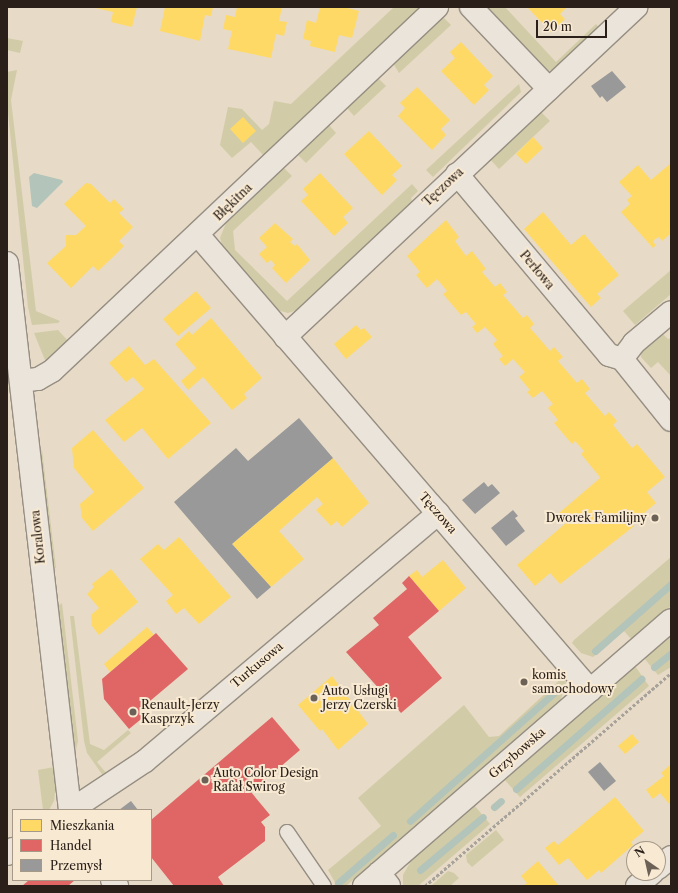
<!DOCTYPE html>
<meta charset="utf-8">
<style>
body{margin:0}
#map{position:relative;width:678px;height:893px;overflow:hidden;background:#e7dac6;font-family:"Libre Caslon Text",serif}
div>[style]{position:absolute}
[style*='--x']{left:calc(var(--x)*1px);top:calc(var(--y)*1px);width:calc(var(--w)*1px);rotate:calc(var(--a)*1deg)}
.green>*{inset:0;background:#d1cca7}
.water>*{inset:0;background:#b3c4ba}
.homes>*{inset:0;background:#ffd966}
.shops>*{inset:0;background:#e06666}
.industry>*{inset:0;background:#999}
.stream>*{height:7px;margin:-3.5px;padding:0 3.5px;transform-origin:3.5px;border-radius:3.5px;background:#b3c4ba}
.path>*{height:2.5px;margin-top:-1.25px;transform-origin:0;background:repeating-linear-gradient(90deg,#a7a29a 0 3px,transparent 0 5px)}
.roads{filter:drop-shadow(1px 0 #968e82) drop-shadow(-1px 0 #968e82) drop-shadow(0 1px #968e82) drop-shadow(0 -1px #968e82)}
.service>*{height:14px;margin:-7px;padding:0 7px;transform-origin:7px;border-radius:7px;background:#ebe4da}
.minor>*{height:22px;margin:-11px;padding:0 11px;transform-origin:11px;border-radius:11px;background:#ebe4da}
.tertiary>*{height:22px;margin:-11px;padding:0 11px;transform-origin:11px;border-radius:11px;background:#ebe4da}
.dots>*{width:11px;height:11px;translate:-50% -50%;box-sizing:border-box;border:2px solid #f8e9d2;border-radius:50%}
span{translate:-50% -50%;white-space:nowrap;text-align:center;line-height:1.15;-webkit-text-stroke:4px #f8e9d2;paint-order:stroke}
.street-label{font-size:12px;color:#2a2019}
.poi-label{font-size:12px;color:#2a2019}
.right{translate:-100% -50%;text-align:right}
.left{translate:0 -50%;text-align:left}
.frame{position:absolute;inset:0;border:8px solid #2a2019;pointer-events:none}
.legend{position:absolute;left:12px;top:809px;width:140px;height:72px;box-sizing:border-box;background:#f8e9d2;border:1px solid #a69988;margin:0;padding:5px 7px;list-style:none;font-size:12px;color:#2a2019}
.legend li{display:flex;align-items:center;gap:8px;height:20px}
.legend b{width:20px;border:1px solid #a69988}
.north{position:absolute;left:626px;top:841px;width:40px;height:40px;box-sizing:border-box;background:#f8e9d2;border:1px solid #a69988;border-radius:50%;rotate:326deg;font-size:11px;font-weight:700;line-height:16px;text-align:center;color:#2a2019}
.north::after{content:'';display:block;margin:auto;width:14px;height:18px;background:#6c6156;clip-path:polygon(50% 0,100% 100%,50% 72%,0 100%)}
.scale{position:absolute;left:536px;top:20px;width:71px;height:18px;box-sizing:border-box;border:2px solid #2a2019;border-top:0;padding-left:5px;font-size:12px;line-height:14px;white-space:nowrap;color:#2a2019;-webkit-text-stroke:3px #f8e9d2;paint-order:stroke}
</style>
<div id="map">
<div class="green">
<i style="clip-path:polygon(394px 7px,418px 7px,414px 15px,265px 157px,251px 142px,232px 158px,220px 145px,228px 107px,242px 109px,262px 130px,269px 124px,274px 101px,291px 104px)"></i>
<i style="clip-path:polygon(483px 7px,505px 7px,556px 62px,596px 24px,600px 29px,554px 70px,545px 71px)"></i>
<i style="clip-path:polygon(442px 16px,451px 25px,399px 73px,393px 63px)"></i>
<i style="clip-path:polygon(7px 38px,23px 41px,20px 53px,7px 50px)"></i>
<i style="clip-path:polygon(17px 70px,11px 100px,36px 311px,60px 321px,58px 323px,32px 325px,28px 307px,7px 103px,7px 72px)"></i>
<i style="clip-path:polygon(378px 78px,386px 86px,354px 116px,347px 108px)"></i>
<i style="clip-path:polygon(519px 84px,521px 92px,433px 177px,426px 170px)"></i>
<i style="clip-path:polygon(539px 110px,550px 121px,499px 169px,489px 158px)"></i>
<i style="clip-path:polygon(329px 125px,336px 133px,306px 163px,298px 155px)"></i>
<i style="clip-path:polygon(284px 168px,292px 176px,233px 231px,235px 250px,287px 301px,412px 184px,418px 191px,411px 198px,413px 204px,300px 309px,288px 313px,277px 310px,224px 250px,220px 238px,226px 223px)"></i>
<i style="clip-path:polygon(671px 270px,671px 294px,635px 325px,623px 311px)"></i>
<i style="clip-path:polygon(58px 330px,70px 343px,50px 359px,45px 360px,34px 333px)"></i>
<i style="clip-path:polygon(662px 333px,668px 339px,671px 338px,671px 376px,658px 362px,651px 368px,641px 357px,641px 351px)"></i>
<i style="clip-path:polygon(42px 450px,56px 568px,52px 567px,38px 454px)"></i>
<i style="clip-path:polygon(671px 557px,671px 606px,632px 640px,624px 631px,593px 657px,581px 653px,572px 643px,574px 640px)"></i>
<i style="clip-path:polygon(62px 603px,78px 741px,76px 750px,73px 752px,56px 608px)"></i>
<i style="clip-path:polygon(70px 616px,74px 616px,90px 744px,104px 750px,128px 730px,131px 733px,97px 762px,107px 774px,104px 777px,87px 753px,84px 741px)"></i>
<i style="clip-path:polygon(671px 635px,671px 667px,658px 675px,644px 658px)"></i>
<i style="clip-path:polygon(555px 665px,564px 676px,566px 683px,560px 702px,346px 886px,337px 886px,328px 870px,381px 826px,358px 798px,464px 705px,489px 737px,499px 736px,562px 678px,554px 667px)"></i>
<i style="clip-path:polygon(635px 666px,649px 686px,520px 797px,504px 779px)"></i>
<i style="clip-path:polygon(54px 767px,56px 784px,54px 801px,49px 810px,43px 810px,38px 770px)"></i>
<i style="clip-path:polygon(474px 805px,490px 824px,418px 886px,403px 886px,403px 875px,412px 859px)"></i>
<i style="clip-path:polygon(496px 830px,504px 840px,472px 867px,467px 862px,466px 855px)"></i>
<i style="clip-path:polygon(448px 871px,454px 873px,459px 878px,450px 886px,431px 886px)"></i>
</div>
<div class="water">
<i style="clip-path:polygon(34px 173px,62px 180px,63px 182px,37px 208px,32px 206px,29px 177px)"></i>
</div>
<div class="homes">
<i style="clip-path:polygon(91px 7px,137px 7px,132px 27px,111px 22px,113px 12px)"></i>
<i style="clip-path:polygon(165px 7px,213px 7px,211px 16px,205px 15px,200px 41px,160px 31px)"></i>
<i style="clip-path:polygon(237px 7px,282px 7px,279px 21px,287px 22px,284px 36px,276px 34px,271px 58px,228px 49px,232px 31px,223px 29px,226px 15px,235px 17px)"></i>
<i style="clip-path:polygon(320px 7px,344px 7px,359px 11px,352px 38px,339px 35px,335px 52px,310px 46px,311px 41px,303px 39px,307px 20px,316px 23px)"></i>
<i style="clip-path:polygon(527px 7px,567px 7px,560px 14px,565px 19px,551px 32px)"></i>
<i style="clip-path:polygon(461px 42px,493px 76px,484px 85px,489px 90px,474px 105px,441px 71px,455px 58px,450px 52px)"></i>
<i style="clip-path:polygon(417px 87px,450px 120px,441px 129px,446px 135px,432px 150px,398px 116px,405px 108px,400px 103px)"></i>
<i style="clip-path:polygon(243px 117px,256px 131px,243px 143px,230px 129px)"></i>
<i style="clip-path:polygon(369px 131px,402px 166px,392px 175px,397px 180px,382px 195px,344px 154px)"></i>
<i style="clip-path:polygon(533px 137px,543px 148px,526px 164px,516px 154px)"></i>
<i style="clip-path:polygon(671px 163px,671px 227px,669px 229px,671px 233px,662px 241px,659px 237px,655px 239px,653px 242px,656px 245px,653px 248px,621px 212px,630px 204px,627px 200px,632px 196px,619px 182px,638px 165px,651px 180px)"></i>
<i style="clip-path:polygon(320px 173px,353px 208px,343px 217px,348px 223px,334px 236px,301px 201px,308px 195px,303px 189px)"></i>
<i style="clip-path:polygon(86px 183px,91px 184px,110px 203px,114px 199px,124px 209px,119px 213px,133px 227px,119px 241px,124px 246px,113px 257px,98px 271px,93px 266px,71px 288px,47px 263px,66px 246px,66px 235px,76px 235px,86px 226px,64px 204px)"></i>
<i style="clip-path:polygon(543px 212px,571px 245px,584px 234px,619px 275px,597px 294px,601px 298px,591px 307px,524px 229px)"></i>
<i style="clip-path:polygon(446px 220px,459px 237px,455px 241px,466px 256px,472px 251px,486px 269px,482px 272px,495px 287px,500px 283px,507px 292px,503px 295px,523px 318px,527px 315px,534px 324px,530px 328px,538px 337px,550px 351px,554px 347px,563px 357px,558px 361px,577px 383px,582px 379px,590px 389px,585px 393px,605px 416px,609px 412px,617px 421px,613px 425px,632px 448px,637px 444px,665px 477px,647px 492px,656px 503px,632px 523px,634px 526px,560px 584px,550px 573px,535px 586px,517px 565px,566px 523px,558px 514px,600px 478px,599px 476px,581px 454px,584px 451px,575px 441px,572px 444px,554px 423px,558px 420px,548px 408px,553px 404px,542px 391px,533px 398px,527px 392px,530px 390px,519px 377px,525px 372px,513px 359px,505px 366px,499px 359px,503px 356px,493px 344px,497px 340px,485px 327px,477px 333px,472px 327px,476px 324px,466px 312px,461px 315px,443px 294px,447px 291px,437px 279px,427px 288px,416px 275px,420px 272px,407px 256px)"></i>
<i style="clip-path:polygon(275px 223px,293px 239px,290px 242px,295px 246px,297px 244px,310px 260px,286px 283px,272px 268px,275px 265px,271px 260px,267px 263px,259px 254px,267px 247px,259px 238px)"></i>
<i style="clip-path:polygon(196px 291px,211px 308px,178px 336px,163px 319px)"></i>
<i style="clip-path:polygon(211px 318px,262px 378px,244px 394px,247px 398px,232px 410px,203px 377px,188px 390px,181px 381px,196px 368px,175px 344px,189px 331px,192px 335px)"></i>
<i style="clip-path:polygon(356px 325px,361px 330px,364px 328px,372px 337px,346px 359px,334px 344px)"></i>
<i style="clip-path:polygon(129px 346px,145px 365px,154px 359px,211px 423px,168px 459px,142px 428px,124px 442px,105px 420px,144px 389px,133px 377px,126px 382px,109px 363px)"></i>
<i style="clip-path:polygon(93px 430px,144px 488px,93px 531px,82px 518px,80px 504px,94px 492px,74px 468px,72px 448px)"></i>
<i style="clip-path:polygon(333px 458px,369px 503px,342px 527px,337px 521px,331px 526px,316px 510px,323px 504px,317px 497px,279px 531px,304px 559px,271px 587px,232px 544px)"></i>
<i style="clip-path:polygon(179px 537px,231px 597px,199px 624px,184px 608px,176px 614px,166px 601px,173px 595px,140px 559px,158px 544px,164px 550px)"></i>
<i style="clip-path:polygon(443px 560px,466px 588px,439px 611px,409px 576px,417px 570px,422px 577px)"></i>
<i style="clip-path:polygon(111px 569px,138px 602px,99px 635px,92px 626px,91px 615px,99px 608px,87px 594px,94px 587px,92px 584px)"></i>
<i style="clip-path:polygon(147px 627px,154px 635px,110px 672px,104px 664px)"></i>
<i style="clip-path:polygon(332px 676px,368px 724px,338px 750px,322px 729px,320px 731px,298px 705px)"></i>
<i style="clip-path:polygon(632px 734px,639px 742px,625px 754px,618px 746px)"></i>
<i style="clip-path:polygon(671px 764px,671px 806px,660px 793px,653px 799px,646px 790px,664px 776px,661px 773px)"></i>
<i style="clip-path:polygon(615px 797px,644px 831px,631px 842px,633px 845px,601px 873px,599px 870px,587px 880px,568px 858px,559px 865px,545px 848px,554px 841px,558px 845px)"></i>
<i style="clip-path:polygon(538px 861px,559px 886px,523px 886px,527px 883px,521px 876px)"></i>
</div>
<div class="shops">
<i style="clip-path:polygon(409px 576px,439px 611px,408px 637px,442px 678px,401px 713px,346px 652px,379px 625px,373px 618px,407px 589px,402px 583px)"></i>
<i style="clip-path:polygon(156px 633px,188px 669px,150px 701px,151px 711px,129px 729px,104px 699px,102px 679px)"></i>
<i style="clip-path:polygon(272px 717px,300px 750px,251px 792px,270px 815px,261px 822px,265px 827px,265px 841px,218px 877px,224px 886px,174px 886px,151px 857px,151px 820px)"></i>
<i style="clip-path:polygon(29px 880px,75px 880px,68px 886px,22px 886px)"></i>
</div>
<div class="industry">
<i style="clip-path:polygon(612px 71px,626px 87px,607px 102px,602px 96px,600px 98px,591px 86px)"></i>
<i style="clip-path:polygon(299px 418px,333px 458px,232px 544px,271px 587px,257px 599px,174px 502px,236px 448px,248px 461px)"></i>
<i style="clip-path:polygon(484px 482px,488px 487px,492px 484px,500px 493px,475px 514px,462px 500px)"></i>
<i style="clip-path:polygon(513px 510px,518px 516px,515px 518px,525px 531px,506px 546px,491px 528px)"></i>
<i style="clip-path:polygon(600px 762px,616px 781px,604px 791px,588px 772px)"></i>
<i style="clip-path:polygon(131px 801px,138px 810px,119px 810px)"></i>
</div>
<div class="stream">
<i style="--x:595;--y:651;--w:101;--a:-41.4"></i>
<i style="--x:654;--y:667;--w:22;--a:-39"></i>
<i style="--x:516;--y:789;--w:167;--a:-41.3"></i>
<i style="--x:494;--y:807;--w:9;--a:-41"></i>
<i style="--x:410;--y:821;--w:195;--a:-41.7"></i>
<i style="--x:420;--y:870;--w:82;--a:-40.1"></i>
<i style="--x:338;--y:883;--w:73;--a:-41.1"></i>
</div>
<div class="path">
<i style="--x:425;--y:886;--w:325;--a:-40.9"></i>
</div>
<div class="roads">
<div class="service">
<i style="--x:287;--y:832;--w:65;--a:55.6"></i>
</div>
<div class="minor">
<i style="--x:471;--y:7;--w:113;--a:46.4"></i>
<i style="--x:457;--y:174;--w:236;--a:50"></i>
<i style="--x:609;--y:355;--w:14;--a:17"></i>
<i style="--x:622;--y:359;--w:78;--a:51.2"></i>
<i style="--x:198;--y:235;--w:601;--a:49.25"></i>
<i style="--x:7;--y:263;--w:551;--a:83.43"></i>
<i style="--x:285;--y:337;--w:482;--a:-43.2"></i>
<i style="--x:622;--y:359;--w:20;--a:-53"></i>
<i style="--x:634;--y:343;--w:48;--a:-40"></i>
<i style="--x:21;--y:381;--w:17;--a:-7"></i>
<i style="--x:38;--y:379;--w:16;--a:-30"></i>
<i style="--x:52;--y:371;--w:530;--a:-43.39"></i>
<i style="--x:71;--y:810;--w:89;--a:-33.5"></i>
<i style="--x:145;--y:761;--w:384;--a:-40.2"></i>
<i style="--x:7;--y:854;--w:8;--a:-40"></i>
<i style="--x:658;--y:868;--w:17;--a:-40"></i>
<i style="--x:379;--y:873;--w:16;--a:52"></i>
<i style="--x:112;--y:880;--w:8;--a:50"></i>
<i style="--x:637;--y:886;--w:20;--a:-41"></i>
</div>
<div class="tertiary">
<i style="--x:364;--y:886;--w:406;--a:-40.9"></i>
</div>
</div>
<div class="dots">
<i style="left:655px;top:518px;background:#6c6156"></i>
<i style="left:524px;top:682px;background:#6c6156"></i>
<i style="left:314px;top:698px;background:#6c6156"></i>
<i style="left:133px;top:712px;background:#6c6156"></i>
<i style="left:205px;top:780px;background:#6c6156"></i>
</div>
<div class="street-label">
<span style="left:443px;top:187px;rotate:-43deg">Tęczowa</span>
<span style="left:233px;top:202px;rotate:-44deg">Błękitna</span>
<span style="left:537px;top:270px;rotate:50deg">Perłowa</span>
<span style="left:438px;top:513px;rotate:49deg">Tęczowa</span>
<span style="left:38px;top:537px;rotate:-96deg">Koralowa</span>
<span style="left:257px;top:665px;rotate:-40deg">Turkusowa</span>
<span style="left:517px;top:753px;rotate:-41deg">Grzybowska</span>
</div>
<div class="poi-label">
<span class="right" style="left:647px;top:518px">Dworek Familijny</span>
<span class="left" style="left:532px;top:682px">komis<br>samochodowy</span>
<span class="left" style="left:322px;top:698px">Auto Usługi<br>Jerzy Czerski</span>
<span class="left" style="left:141px;top:712px">Renault-Jerzy<br>Kasprzyk</span>
<span class="left" style="left:213px;top:780px">Auto Color Design<br>Rafał Swirog</span>
</div>
<div class="frame"></div>
<ul class="legend">
<li><b style="height:11px;background:#ffd966"></b>Mieszkania</li>
<li><b style="height:11px;background:#e06666"></b>Handel</li>
<li><b style="height:11px;background:#999"></b>Przemysł</li>
</ul>
<div class="north">N</div>
<div class="scale">20 m</div>
</div>
